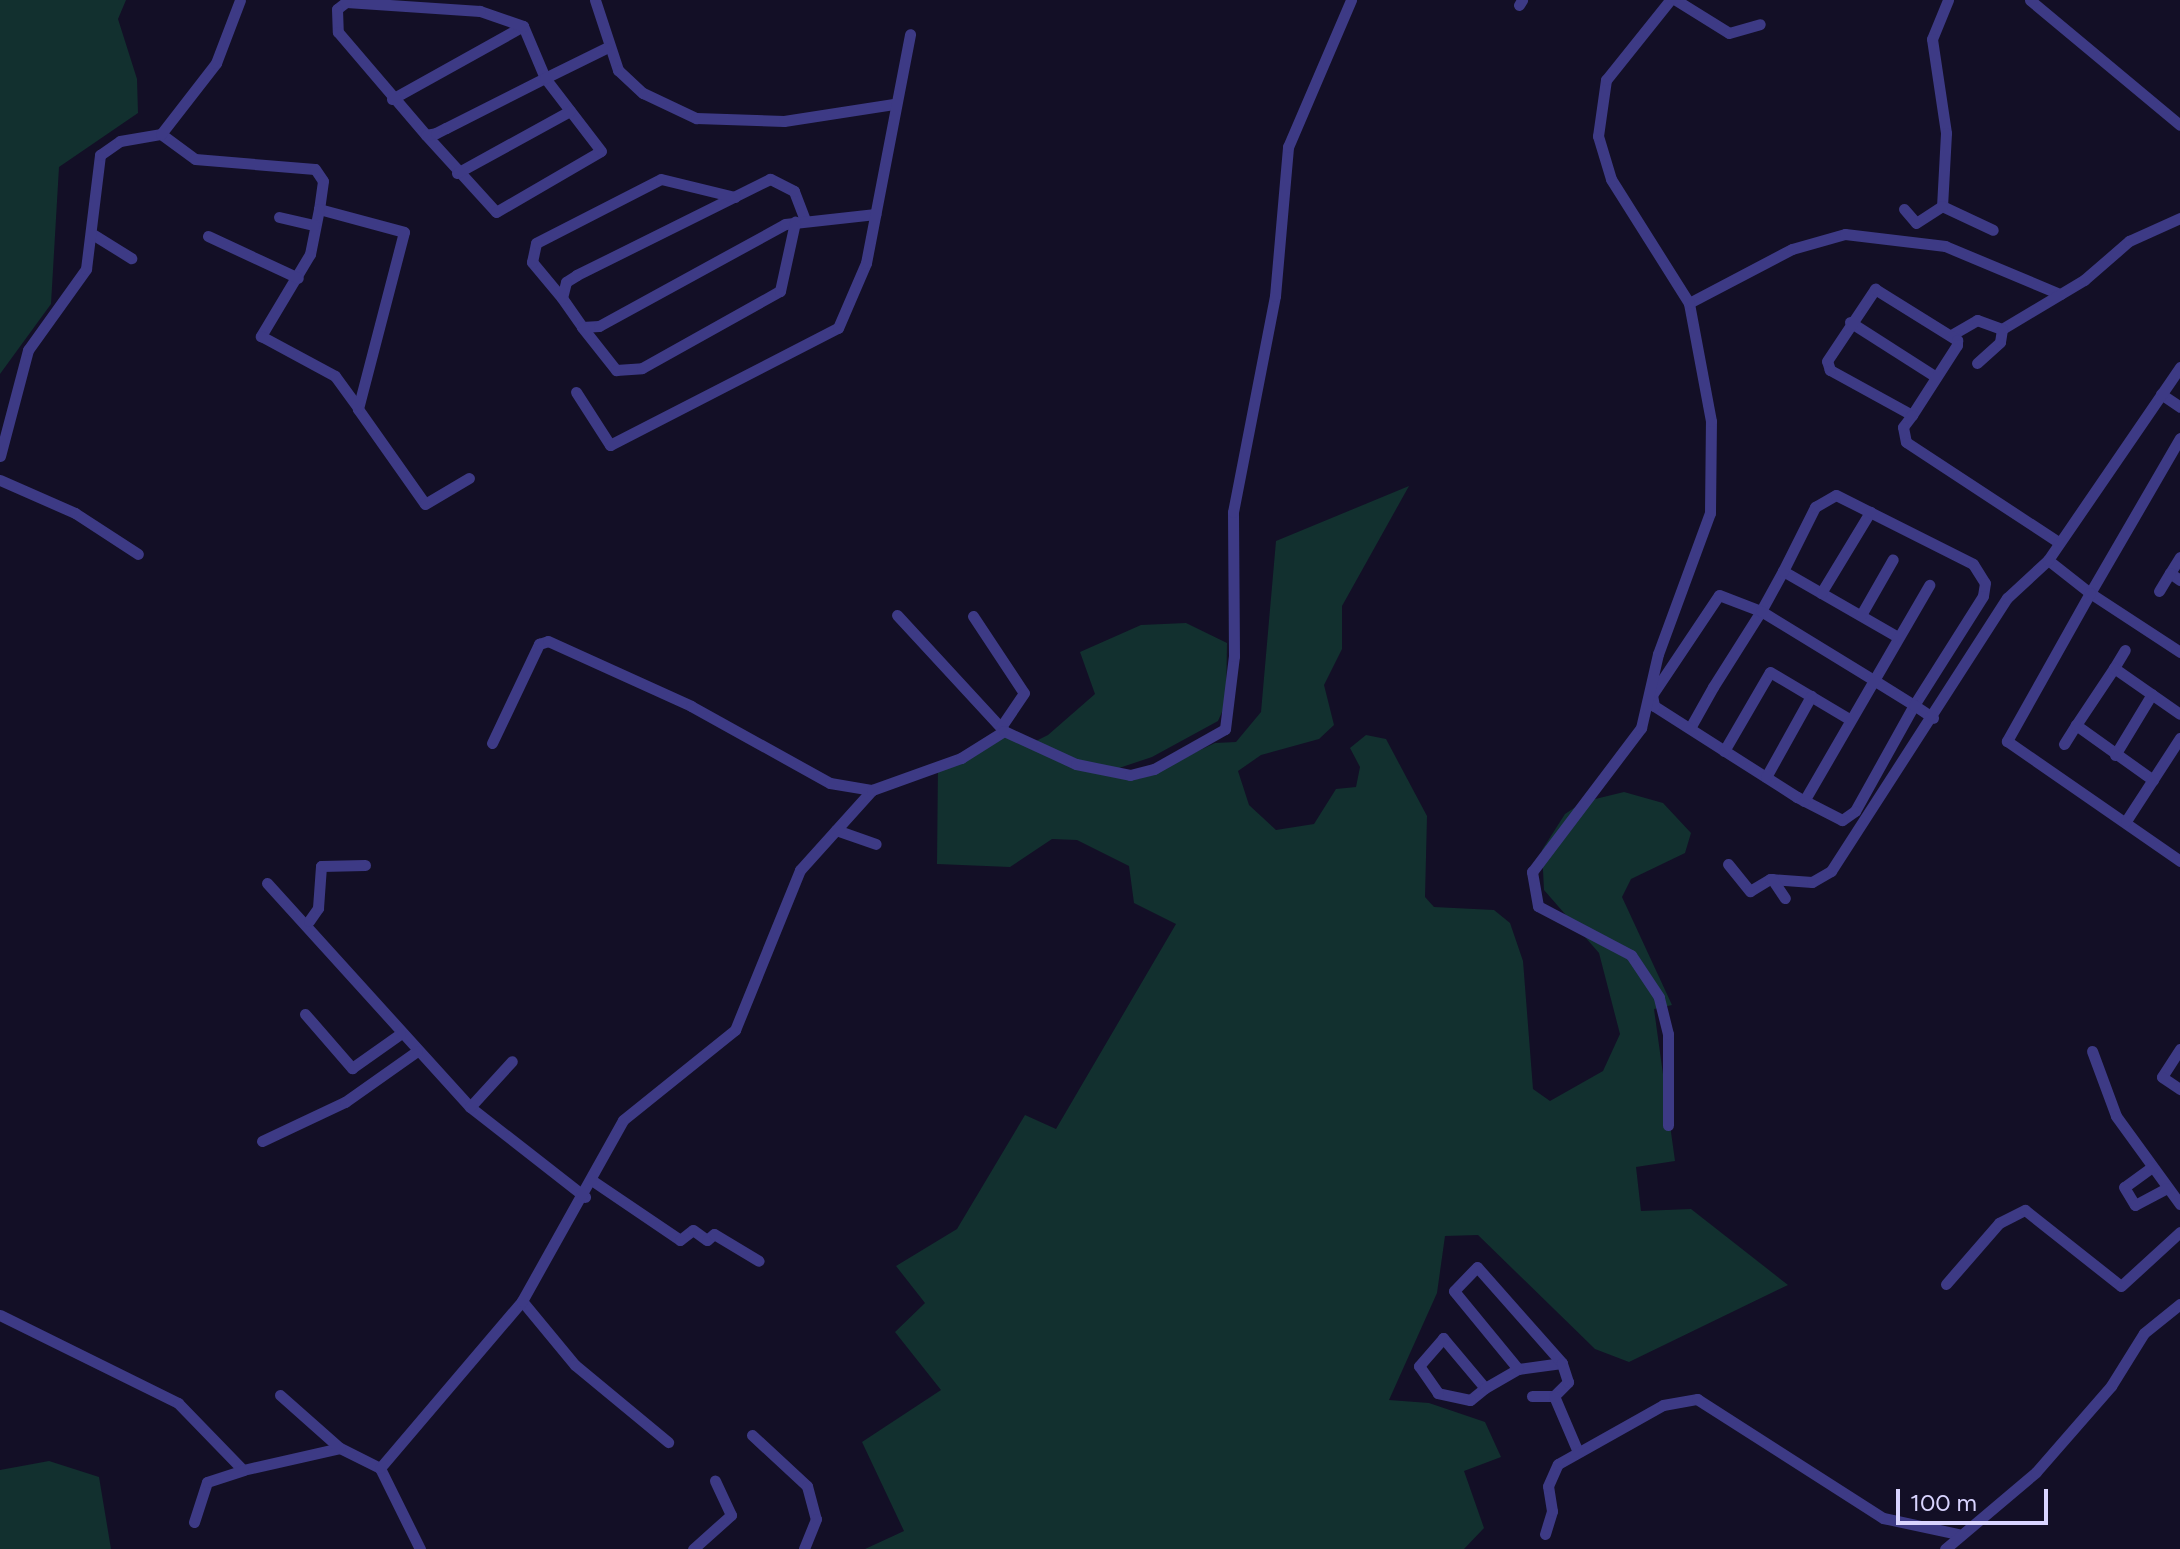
<!DOCTYPE html>
<style>
body{margin:0}
#map{position:relative;width:2180px;height:1549px;overflow:hidden;background:#130f26;font-family:Figtree,sans-serif}
div>[style]{position:absolute}
[style*='--x']{left:calc(var(--x)*1px);top:calc(var(--y)*1px);width:calc(var(--w)*1px);rotate:calc(var(--a)*1deg)}
.green>*{inset:0;background:#12302f}
.minor>*{height:11px;margin:-5.5px;padding:0 5.5px;transform-origin:5.5px;border-radius:5.5px;background:#3d3a85}
span{translate:-50% -50%;white-space:nowrap;text-align:center;line-height:1.15;-webkit-text-stroke:8px #130f26;paint-order:stroke}
.scale{position:absolute;left:1896px;top:1489px;width:152px;height:36px;box-sizing:border-box;border:4px solid #d9d4ff;border-top:0;padding-left:10px;font-size:24px;line-height:28px;white-space:nowrap;color:#d9d4ff;-webkit-text-stroke:6px #130f26;paint-order:stroke}
</style>
<div id="map">
<div class="green">
<i style="clip-path:polygon(0 0,126px 0,118px 19px,137px 79px,138px 113px,59px 167px,51px 304px,0 374px)"></i>
<i style="clip-path:polygon(1409px 486px,1342px 606px,1342px 649px,1324px 685px,1334px 725px,1319px 739px,1261px 755px,1238px 771px,1249px 805px,1276px 830px,1314px 824px,1336px 789px,1356px 787px,1360px 767px,1350px 748px,1366px 735px,1386px 739px,1427px 816px,1425px 897px,1434px 907px,1494px 910px,1510px 923px,1523px 961px,1533px 1089px,1550px 1101px,1603px 1071px,1620px 1034px,1599px 953px,1544px 890px,1542px 850px,1565px 814px,1583px 802px,1624px 792px,1663px 803px,1691px 833px,1685px 853px,1631px 879px,1622px 897px,1672px 1005px,1654px 1009px,1675px 1161px,1636px 1167px,1641px 1211px,1691px 1209px,1788px 1285px,1629px 1362px,1595px 1349px,1478px 1235px,1445px 1236px,1437px 1293px,1389px 1400px,1429px 1403px,1485px 1422px,1501px 1457px,1464px 1471px,1484px 1528px,1464px 1549px,865px 1549px,904px 1531px,862px 1442px,941px 1390px,895px 1332px,925px 1303px,896px 1266px,957px 1229px,1025px 1115px,1056px 1129px,1176px 924px,1134px 903px,1129px 866px,1077px 840px,1052px 839px,1010px 867px,937px 864px,938px 764px,1004px 733px,1032px 743px,1048px 735px,1095px 694px,1080px 652px,1141px 625px,1186px 623px,1227px 643px,1226px 703px,1218px 721px,1152px 757px,1101px 774px,1139px 779px,1215px 743px,1236px 742px,1261px 712px,1276px 541px)"></i>
<i style="clip-path:polygon(49px 1461px,99px 1477px,111px 1549px,0 1549px,0 1470px)"></i>
</div>
<div class="minor">
<i style="--x:595;--y:0;--w:74;--a:71.8"></i>
<i style="--x:618;--y:70;--w:34;--a:43"></i>
<i style="--x:643;--y:93;--w:59;--a:25.3"></i>
<i style="--x:696;--y:118;--w:88;--a:2"></i>
<i style="--x:784;--y:121;--w:111;--a:-8.8"></i>
<i style="--x:1676;--y:0;--w:62;--a:31.9"></i>
<i style="--x:1729;--y:33;--w:32;--a:-16"></i>
<i style="--x:1948;--y:0;--w:42;--a:112.3"></i>
<i style="--x:1932;--y:39;--w:95;--a:81.5"></i>
<i style="--x:1946;--y:133;--w:73;--a:93.1"></i>
<i style="--x:1942;--y:206;--w:56;--a:25.2"></i>
<i style="--x:2030;--y:0;--w:195;--a:39.8"></i>
<i style="--x:1519;--y:5;--w:6;--a:-59"></i>
<i style="--x:392;--y:99;--w:150;--a:-29.1"></i>
<i style="--x:161;--y:134;--w:42;--a:36.3"></i>
<i style="--x:195;--y:159;--w:120;--a:4.8"></i>
<i style="--x:315;--y:169;--w:14;--a:56"></i>
<i style="--x:323;--y:181;--w:28;--a:98"></i>
<i style="--x:319;--y:209;--w:88;--a:15.1"></i>
<i style="--x:404;--y:232;--w:183;--a:104.6"></i>
<i style="--x:358;--y:409;--w:116;--a:54.8"></i>
<i style="--x:425;--y:504;--w:51;--a:-30.6"></i>
<i style="--x:426;--y:135;--w:104;--a:47.7"></i>
<i style="--x:496;--y:212;--w:121;--a:-30.2"></i>
<i style="--x:601;--y:151;--w:92;--a:-127.5"></i>
<i style="--x:545;--y:78;--w:56;--a:-112.9"></i>
<i style="--x:523;--y:26;--w:46;--a:-160.8"></i>
<i style="--x:480;--y:11;--w:134;--a:-176.2"></i>
<i style="--x:346;--y:2;--w:11;--a:142"></i>
<i style="--x:337;--y:9;--w:23;--a:88"></i>
<i style="--x:338;--y:32;--w:135;--a:49.5"></i>
<i style="--x:426;--y:135;--w:10;--a:-11"></i>
<i style="--x:436;--y:133;--w:11;--a:-27"></i>
<i style="--x:446;--y:128;--w:111;--a:-26.8"></i>
<i style="--x:545;--y:78;--w:68;--a:-26.2"></i>
<i style="--x:457;--y:173;--w:129;--a:-28.8"></i>
<i style="--x:319;--y:209;--w:46;--a:101.3"></i>
<i style="--x:310;--y:254;--w:96;--a:120.9"></i>
<i style="--x:261;--y:336;--w:84;--a:28.4"></i>
<i style="--x:335;--y:376;--w:39;--a:54"></i>
<i style="--x:1904;--y:209;--w:18;--a:49"></i>
<i style="--x:1916;--y:223;--w:31;--a:-33"></i>
<i style="--x:279;--y:217;--w:36;--a:13"></i>
<i style="--x:805;--y:220;--w:31;--a:-111"></i>
<i style="--x:794;--y:191;--w:27;--a:-153"></i>
<i style="--x:770;--y:179;--w:216;--a:153.6"></i>
<i style="--x:577;--y:275;--w:13;--a:148"></i>
<i style="--x:566;--y:282;--w:16;--a:104"></i>
<i style="--x:562;--y:298;--w:35;--a:55"></i>
<i style="--x:582;--y:327;--w:17;--a:-3"></i>
<i style="--x:599;--y:326;--w:212;--a:-28.7"></i>
<i style="--x:785;--y:224;--w:91;--a:-6.3"></i>
<i style="--x:94;--y:235;--w:44;--a:31.9"></i>
<i style="--x:208;--y:236;--w:99;--a:25"></i>
<i style="--x:562;--y:298;--w:47;--a:-129.8"></i>
<i style="--x:532;--y:262;--w:19;--a:-78"></i>
<i style="--x:536;--y:243;--w:140;--a:-27.1"></i>
<i style="--x:661;--y:179;--w:76;--a:13.7"></i>
<i style="--x:1689;--y:303;--w:116;--a:-27.7"></i>
<i style="--x:1792;--y:249;--w:55;--a:-15.8"></i>
<i style="--x:1845;--y:234;--w:101;--a:6.8"></i>
<i style="--x:1945;--y:246;--w:125;--a:22.7"></i>
<i style="--x:1850;--y:322;--w:102;--a:32.6"></i>
<i style="--x:582;--y:327;--w:55;--a:51.7"></i>
<i style="--x:616;--y:370;--w:26;--a:-4"></i>
<i style="--x:642;--y:368;--w:158;--a:-29.2"></i>
<i style="--x:780;--y:291;--w:71;--a:-77.7"></i>
<i style="--x:2002;--y:329;--w:96;--a:-30.9"></i>
<i style="--x:2084;--y:280;--w:60;--a:-40.9"></i>
<i style="--x:2129;--y:241;--w:56;--a:-24.3"></i>
<i style="--x:1953;--y:334;--w:28;--a:-30"></i>
<i style="--x:1977;--y:320;--w:27;--a:20"></i>
<i style="--x:1977;--y:363;--w:31;--a:-42"></i>
<i style="--x:2000;--y:342;--w:13;--a:-81"></i>
<i style="--x:576;--y:392;--w:63;--a:57.3"></i>
<i style="--x:610;--y:445;--w:256;--a:-27.2"></i>
<i style="--x:838;--y:328;--w:71;--a:-66.7"></i>
<i style="--x:866;--y:263;--w:233;--a:-79.1"></i>
<i style="--x:2161;--y:394;--w:23;--a:34"></i>
<i style="--x:1912;--y:415;--w:94;--a:-151.2"></i>
<i style="--x:1830;--y:370;--w:9;--a:-108"></i>
<i style="--x:1827;--y:361;--w:87;--a:-56.3"></i>
<i style="--x:1875;--y:289;--w:97;--a:31.9"></i>
<i style="--x:1957;--y:340;--w:5;--a:90"></i>
<i style="--x:1957;--y:345;--w:83;--a:122.7"></i>
<i style="--x:1912;--y:415;--w:15;--a:127"></i>
<i style="--x:1903;--y:427;--w:15;--a:79"></i>
<i style="--x:1906;--y:442;--w:182;--a:33.3"></i>
<i style="--x:2180;--y:438;--w:179;--a:120.1"></i>
<i style="--x:2090;--y:593;--w:108;--a:33.2"></i>
<i style="--x:0;--y:456;--w:110;--a:-75.2"></i>
<i style="--x:28;--y:350;--w:100;--a:-54.4"></i>
<i style="--x:86;--y:269;--w:115;--a:-83"></i>
<i style="--x:100;--y:155;--w:24;--a:-35"></i>
<i style="--x:120;--y:141;--w:42;--a:-9.7"></i>
<i style="--x:161;--y:134;--w:90;--a:-52.2"></i>
<i style="--x:216;--y:63;--w:67;--a:-69.1"></i>
<i style="--x:0;--y:480;--w:82;--a:23.7"></i>
<i style="--x:75;--y:513;--w:75;--a:33.1"></i>
<i style="--x:2180;--y:557;--w:19;--a:122"></i>
<i style="--x:2170;--y:573;--w:12;--a:35"></i>
<i style="--x:2048;--y:560;--w:53;--a:38.2"></i>
<i style="--x:2090;--y:593;--w:170;--a:119.3"></i>
<i style="--x:2007;--y:741;--w:211;--a:34.7"></i>
<i style="--x:1783;--y:571;--w:133;--a:29.9"></i>
<i style="--x:2159;--y:591;--w:21;--a:-59"></i>
<i style="--x:1821;--y:593;--w:95;--a:-58.8"></i>
<i style="--x:897;--y:615;--w:158;--a:47.3"></i>
<i style="--x:1861;--y:615;--w:64;--a:-60.3"></i>
<i style="--x:973;--y:616;--w:92;--a:56.5"></i>
<i style="--x:1024;--y:693;--w:41;--a:124.1"></i>
<i style="--x:2114;--y:668;--w:21;--a:-59"></i>
<i style="--x:1690;--y:728;--w:47;--a:-60.7"></i>
<i style="--x:1713;--y:687;--w:90;--a:-57.7"></i>
<i style="--x:1761;--y:611;--w:46;--a:-61.2"></i>
<i style="--x:1783;--y:571;--w:72;--a:-63.4"></i>
<i style="--x:1815;--y:507;--w:24;--a:-30"></i>
<i style="--x:1836;--y:495;--w:153;--a:26.7"></i>
<i style="--x:1973;--y:564;--w:22;--a:58"></i>
<i style="--x:1985;--y:583;--w:13;--a:99"></i>
<i style="--x:1983;--y:596;--w:129;--a:122.3"></i>
<i style="--x:1914;--y:705;--w:121;--a:119.1"></i>
<i style="--x:1855;--y:811;--w:16;--a:145"></i>
<i style="--x:1842;--y:820;--w:51;--a:-152.9"></i>
<i style="--x:1797;--y:797;--w:169;--a:-147.5"></i>
<i style="--x:1654;--y:706;--w:11;--a:-100"></i>
<i style="--x:1652;--y:695;--w:120;--a:-56.2"></i>
<i style="--x:1719;--y:595;--w:45;--a:20.9"></i>
<i style="--x:1761;--y:611;--w:130;--a:31.5"></i>
<i style="--x:1872;--y:679;--w:49;--a:31.8"></i>
<i style="--x:1914;--y:705;--w:23;--a:34"></i>
<i style="--x:492;--y:743;--w:110;--a:-64.6"></i>
<i style="--x:539;--y:644;--w:9;--a:-18"></i>
<i style="--x:548;--y:641;--w:157;--a:24.4"></i>
<i style="--x:691;--y:706;--w:159;--a:29"></i>
<i style="--x:830;--y:783;--w:43;--a:9.5"></i>
<i style="--x:2064;--y:744;--w:22;--a:-58"></i>
<i style="--x:1724;--y:751;--w:91;--a:-59.8"></i>
<i style="--x:1770;--y:672;--w:92;--a:30.7"></i>
<i style="--x:2115;--y:755;--w:71;--a:-58.8"></i>
<i style="--x:1766;--y:777;--w:93;--a:-60.9"></i>
<i style="--x:2153;--y:780;--w:95;--a:-144.5"></i>
<i style="--x:2076;--y:725;--w:69;--a:-56.3"></i>
<i style="--x:2114;--y:668;--w:80;--a:34.9"></i>
<i style="--x:1804;--y:801;--w:250;--a:-59.9"></i>
<i style="--x:2126;--y:821;--w:99;--a:-57"></i>
<i style="--x:836;--y:830;--w:42;--a:19.3"></i>
<i style="--x:1728;--y:864;--w:35;--a:51"></i>
<i style="--x:1750;--y:891;--w:23;--a:-31"></i>
<i style="--x:1770;--y:879;--w:42;--a:4.1"></i>
<i style="--x:1812;--y:882;--w:22;--a:-30"></i>
<i style="--x:1831;--y:871;--w:325;--a:-57.2"></i>
<i style="--x:2007;--y:598;--w:56;--a:-42.8"></i>
<i style="--x:2048;--y:560;--w:234;--a:-55.6"></i>
<i style="--x:1772;--y:879;--w:23;--a:56"></i>
<i style="--x:267;--y:883;--w:302;--a:47.8"></i>
<i style="--x:470;--y:1107;--w:146;--a:38"></i>
<i style="--x:309;--y:921;--w:16;--a:-55"></i>
<i style="--x:318;--y:908;--w:42;--a:-85.9"></i>
<i style="--x:321;--y:866;--w:44;--a:-1.3"></i>
<i style="--x:305;--y:1014;--w:72;--a:49"></i>
<i style="--x:352;--y:1068;--w:59;--a:-35.3"></i>
<i style="--x:2180;--y:1049;--w:33;--a:123"></i>
<i style="--x:2162;--y:1077;--w:22;--a:34"></i>
<i style="--x:2092;--y:1051;--w:69;--a:69.7"></i>
<i style="--x:2116;--y:1116;--w:109;--a:54"></i>
<i style="--x:470;--y:1107;--w:62;--a:-47.6"></i>
<i style="--x:1668;--y:1125;--w:91;--a:-90"></i>
<i style="--x:1668;--y:1034;--w:38;--a:-104"></i>
<i style="--x:1659;--y:997;--w:50;--a:-123.7"></i>
<i style="--x:1631;--y:955;--w:105;--a:-152.2"></i>
<i style="--x:1538;--y:906;--w:35;--a:-100"></i>
<i style="--x:1532;--y:872;--w:181;--a:-52.9"></i>
<i style="--x:1641;--y:728;--w:76;--a:-77.1"></i>
<i style="--x:1658;--y:654;--w:150;--a:-69.8"></i>
<i style="--x:1710;--y:513;--w:92;--a:-89.4"></i>
<i style="--x:1711;--y:421;--w:120;--a:-100.6"></i>
<i style="--x:1689;--y:303;--w:146;--a:-122.2"></i>
<i style="--x:1611;--y:179;--w:45;--a:-106.8"></i>
<i style="--x:1598;--y:136;--w:57;--a:-81.9"></i>
<i style="--x:1606;--y:80;--w:102;--a:-51.3"></i>
<i style="--x:262;--y:1141;--w:92;--a:-25.2"></i>
<i style="--x:345;--y:1102;--w:88;--a:-35.3"></i>
<i style="--x:2152;--y:1167;--w:34;--a:144"></i>
<i style="--x:2124;--y:1187;--w:21;--a:59"></i>
<i style="--x:2135;--y:1205;--w:36;--a:-28"></i>
<i style="--x:593;--y:1181;--w:105;--a:34.1"></i>
<i style="--x:680;--y:1240;--w:16;--a:-38"></i>
<i style="--x:693;--y:1230;--w:17;--a:36"></i>
<i style="--x:707;--y:1240;--w:9;--a:-41"></i>
<i style="--x:714;--y:1234;--w:52;--a:31"></i>
<i style="--x:1946;--y:1284;--w:81;--a:-49"></i>
<i style="--x:1999;--y:1223;--w:29;--a:-27"></i>
<i style="--x:2025;--y:1210;--w:122;--a:38.4"></i>
<i style="--x:2121;--y:1286;--w:80;--a:-42.5"></i>
<i style="--x:522;--y:1301;--w:83;--a:50.4"></i>
<i style="--x:575;--y:1365;--w:121;--a:39.6"></i>
<i style="--x:0;--y:1315;--w:199;--a:26.3"></i>
<i style="--x:178;--y:1403;--w:93;--a:45.9"></i>
<i style="--x:243;--y:1470;--w:99;--a:-12.8"></i>
<i style="--x:340;--y:1448;--w:45;--a:26.6"></i>
<i style="--x:1443;--y:1338;--w:65;--a:50"></i>
<i style="--x:1485;--y:1388;--w:19;--a:141"></i>
<i style="--x:1470;--y:1400;--w:33;--a:-168"></i>
<i style="--x:1438;--y:1393;--w:33;--a:-125"></i>
<i style="--x:1419;--y:1366;--w:37;--a:-49"></i>
<i style="--x:1485;--y:1388;--w:38;--a:-30"></i>
<i style="--x:1518;--y:1369;--w:44;--a:-7.8"></i>
<i style="--x:1562;--y:1363;--w:128;--a:-131.5"></i>
<i style="--x:1477;--y:1267;--w:33;--a:134"></i>
<i style="--x:1454;--y:1291;--w:101;--a:50.6"></i>
<i style="--x:280;--y:1395;--w:80;--a:41.5"></i>
<i style="--x:1532;--y:1396;--w:22;--a:0"></i>
<i style="--x:1554;--y:1396;--w:20;--a:-45"></i>
<i style="--x:1568;--y:1382;--w:20;--a:-108"></i>
<i style="--x:1554;--y:1396;--w:61;--a:66.8"></i>
<i style="--x:752;--y:1435;--w:75;--a:42.8"></i>
<i style="--x:807;--y:1486;--w:34;--a:75"></i>
<i style="--x:816;--y:1519;--w:32;--a:112"></i>
<i style="--x:194;--y:1522;--w:42;--a:-72"></i>
<i style="--x:207;--y:1482;--w:38;--a:-18"></i>
<i style="--x:1545;--y:1534;--w:24;--a:-73"></i>
<i style="--x:1552;--y:1511;--w:25;--a:-99"></i>
<i style="--x:1548;--y:1486;--w:24;--a:-66"></i>
<i style="--x:1558;--y:1464;--w:120;--a:-29.3"></i>
<i style="--x:1663;--y:1405;--w:35;--a:-10"></i>
<i style="--x:1697;--y:1399;--w:221;--a:32.6"></i>
<i style="--x:1883;--y:1518;--w:77;--a:12"></i>
<i style="--x:420;--y:1549;--w:90;--a:-116.3"></i>
<i style="--x:380;--y:1468;--w:219;--a:-49.6"></i>
<i style="--x:522;--y:1301;--w:207;--a:-60.8"></i>
<i style="--x:623;--y:1120;--w:144;--a:-38.8"></i>
<i style="--x:735;--y:1030;--w:173;--a:-67.9"></i>
<i style="--x:800;--y:870;--w:108;--a:-48"></i>
<i style="--x:872;--y:790;--w:95;--a:-19.8"></i>
<i style="--x:961;--y:758;--w:51;--a:-32.1"></i>
<i style="--x:1004;--y:731;--w:79;--a:24.6"></i>
<i style="--x:1076;--y:764;--w:55;--a:11.5"></i>
<i style="--x:1130;--y:775;--w:25;--a:-14"></i>
<i style="--x:1154;--y:769;--w:81;--a:-29.4"></i>
<i style="--x:1225;--y:729;--w:74;--a:-83"></i>
<i style="--x:1234;--y:656;--w:144;--a:-90.4"></i>
<i style="--x:1233;--y:512;--w:220;--a:-79"></i>
<i style="--x:1275;--y:296;--w:150;--a:-85"></i>
<i style="--x:1288;--y:147;--w:160;--a:-66.8"></i>
<i style="--x:693;--y:1549;--w:51;--a:-41.8"></i>
<i style="--x:731;--y:1515;--w:38;--a:-115"></i>
<i style="--x:1945;--y:1549;--w:119;--a:-40.2"></i>
<i style="--x:2036;--y:1472;--w:114;--a:-48.9"></i>
<i style="--x:2111;--y:1386;--w:62;--a:-58.1"></i>
<i style="--x:2144;--y:1333;--w:46;--a:-38.9"></i>
</div>
<div class="scale">100 m</div>
</div>
